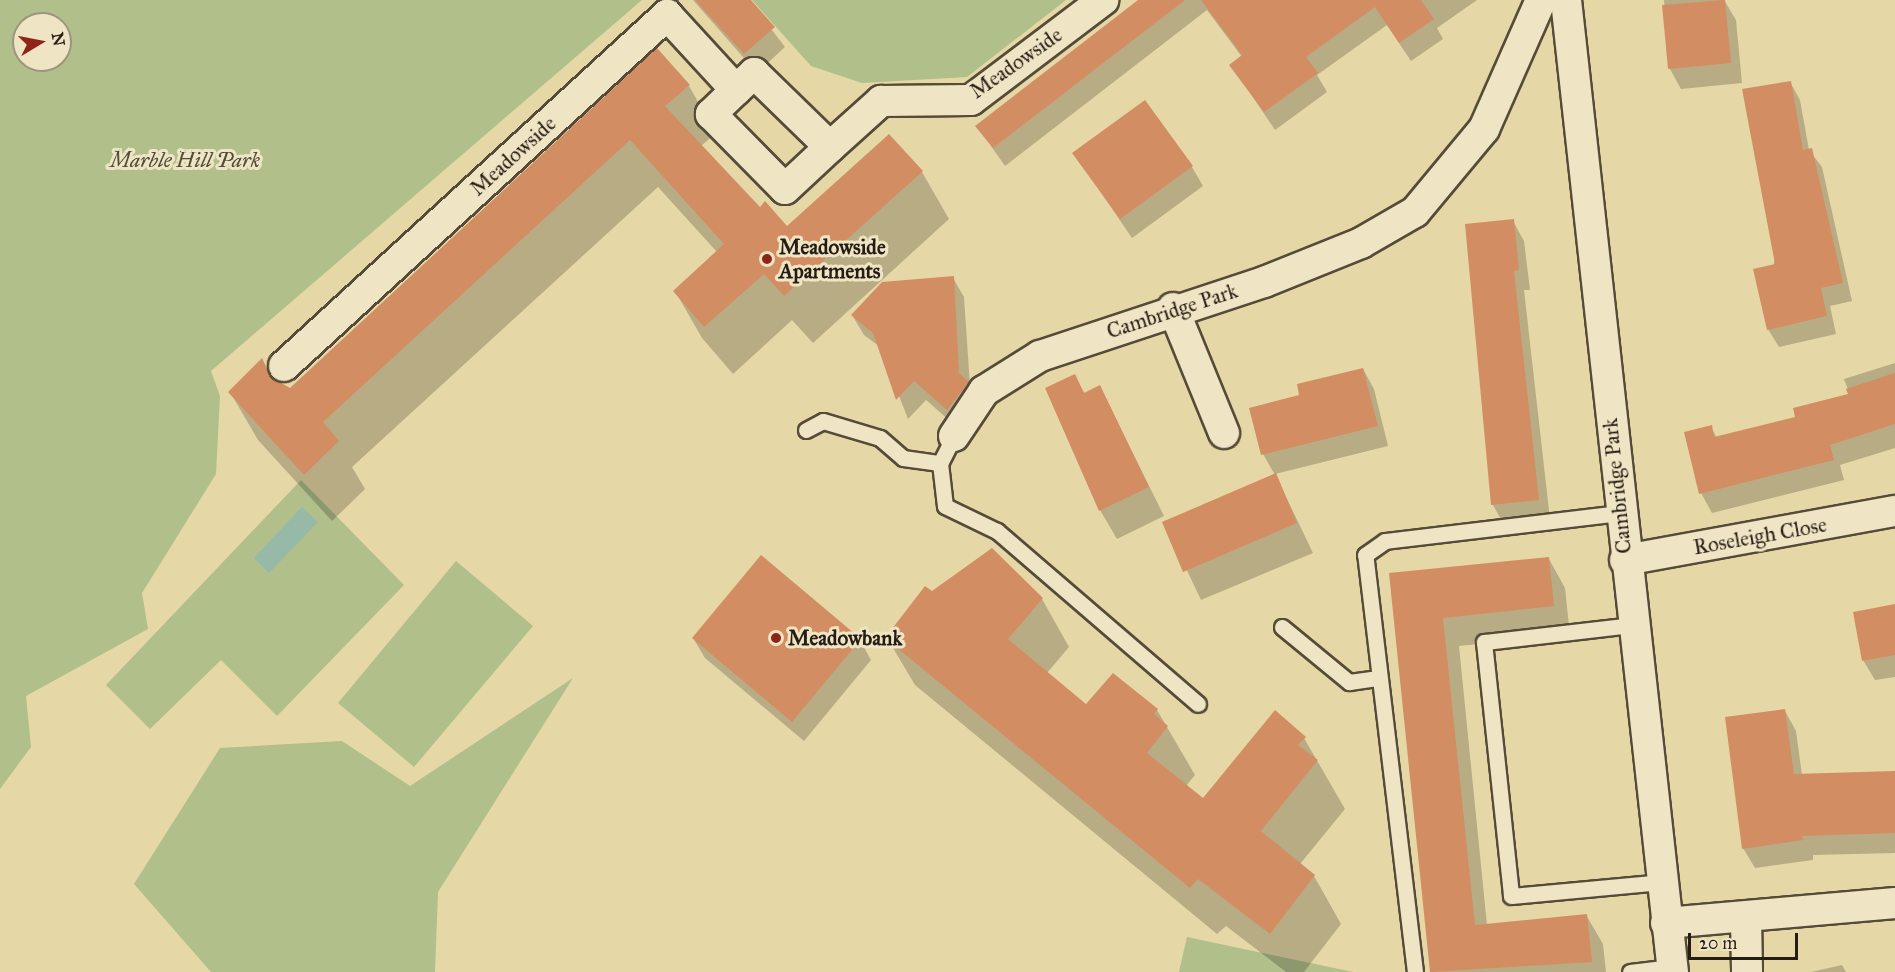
<!DOCTYPE html>
<style>
body{margin:0}
#map{position:relative;width:1895px;height:972px;overflow:hidden;background:#e6d7a6;font-family:"IM FELL Great Primer",serif}
div>[style]{position:absolute}
[style*='--x']{left:calc(var(--x)*1px);top:calc(var(--y)*1px);width:calc(var(--w)*1px);rotate:calc(var(--a)*1deg)}
.green>*{inset:0;background:#b1bf8a}
.water>*{inset:0;background:#96baa7}
.shadow>*{inset:0;background:#0003}
.building>*{inset:0;background:#d38d63}
.roads{filter:drop-shadow(2px 0 #554b38) drop-shadow(-2px 0 #554b38) drop-shadow(0 2px #554b38) drop-shadow(0 -2px #554b38)}
.lane>*{height:15px;margin:-7.5px;padding:0 7.5px;transform-origin:7.5px;border-radius:7.5px;background:#efe5c5}
.street>*{height:30px;margin:-15px;padding:0 15px;transform-origin:15px;border-radius:15px;background:#efe5c5}
.dots>*{width:16px;height:16px;translate:-50% -50%;box-sizing:border-box;border:3px solid #efe5c5;border-radius:50%}
span{translate:-50% -50%;white-space:nowrap;text-align:center;line-height:1.15;-webkit-text-stroke:6px #efe5c5;paint-order:stroke}
.street-label{font-size:21px;color:#251c14}
.park-label{font-size:21px;color:#4f4d37;font-style:italic}
.poi-label{font-size:21px;color:#251c14;font-weight:700}
.left{translate:0 -50%;text-align:left}
.north{position:absolute;left:12px;top:12px;width:60px;height:60px;box-sizing:border-box;background:#efe5c5;border:2px solid #9e957e;border-radius:50%;rotate:80deg;font-size:16px;font-weight:700;line-height:24px;text-align:center;color:#251c14}
.north::after{content:'';display:block;margin:auto;width:21px;height:27px;background:#8f2418;clip-path:polygon(50% 0,100% 100%,50% 72%,0 100%)}
.scale{position:absolute;left:1688px;top:933px;width:110px;height:27px;box-sizing:border-box;border:3px solid #251c14;border-top:0;padding-left:8px;font-size:18px;line-height:21px;white-space:nowrap;color:#251c14;-webkit-text-stroke:4px #efe5c5;paint-order:stroke}
</style>
<div id="map">
<div class="green">
<i style="clip-path:polygon(evenodd,0 0,642px 0,211px 371px,220px 396px,216px 474px,142px 593px,148px 629px,26px 696px,31px 747px,0 789px,0 0,24px 24px,60px 24px,60px 60px,24px 60px,24px 24px)"></i>
<i style="clip-path:polygon(752px 0,1066px 0,967px 77px,862px 83px,811px 66px)"></i>
<i style="clip-path:polygon(301px 480px,404px 585px,277px 716px,221px 660px,150px 729px,106px 685px)"></i>
<i style="clip-path:polygon(456px 561px,533px 626px,414px 767px,338px 703px)"></i>
<i style="clip-path:polygon(573px 678px,438px 892px,435px 972px,211px 972px,134px 884px,220px 748px,342px 741px,410px 786px)"></i>
<i style="clip-path:polygon(1187px 937px,1353px 972px,1179px 972px)"></i>
</div>
<div class="water">
<i style="clip-path:polygon(302px 507px,318px 522px,269px 573px,254px 558px)"></i>
</div>
<div class="shadow">
<i style="clip-path:polygon(693px 0,749px 0,785px 47px,757px 73px)"></i>
<i style="clip-path:polygon(1141px 0,1477px 0,1437px 28px,1443px 39px,1411px 61px,1387px 25px,1317px 75px,1327px 92px,1275px 130px,1231px 65px,1242px 57px,1207px 10px,1005px 166px,977px 126px)"></i>
<i style="clip-path:polygon(1664px 0,1724px 0,1736px 20px,1742px 83px,1681px 89px,1670px 69px)"></i>
<i style="clip-path:polygon(1790px 82px,1800px 100px,1809px 150px,1822px 167px,1852px 301px,1830px 306px,1836px 334px,1779px 347px,1768px 329px)"></i>
<i style="clip-path:polygon(689px 86px,716px 133px,701px 146px,760px 209px,787px 228px,922px 172px,949px 219px,813px 343px,792px 320px,733px 374px,702px 338px,675px 291px,717px 252px,658px 187px,352px 467px,365px 489px,332px 521px,258px 440px,230px 392px,262px 361px,273px 380px,290px 390px)"></i>
<i style="clip-path:polygon(1074px 153px,1192px 167px,1203px 186px,1132px 238px)"></i>
<i style="clip-path:polygon(1513px 221px,1524px 241px,1530px 290px,1524px 290px,1550px 519px,1504px 525px,1493px 505px,1467px 225px)"></i>
<i style="clip-path:polygon(953px 278px,964px 297px,970px 386px,959px 429px,926px 400px,908px 419px,880px 347px,864px 335px,852px 315px)"></i>
<i style="clip-path:polygon(1895px 363px,1895px 448px,1840px 465px,1844px 480px,1712px 513px,1701px 493px,1711px 427px,1717px 438px,1797px 418px,1850px 395px,1844px 379px)"></i>
<i style="clip-path:polygon(1363px 369px,1374px 389px,1388px 446px,1275px 474px,1313px 553px,1201px 600px,1164px 522px,1275px 475px,1263px 454px,1301px 396px)"></i>
<i style="clip-path:polygon(1074px 376px,1085px 394px,1100px 387px,1164px 516px,1117px 539px,1100px 510px)"></i>
<i style="clip-path:polygon(992px 550px,1042px 599px,1069px 647px,1047px 673px,1086px 706px,1157px 710px,1195px 775px,1186px 786px,1203px 800px,1304px 738px,1345px 809px,1300px 864px,1314px 876px,1341px 924px,1304px 972px,1286px 972px,1226px 926px,1217px 934px,915px 685px,887px 638px,932px 593px)"></i>
<i style="clip-path:polygon(1549px 559px,1565px 588px,1570px 635px,1459px 646px,1487px 925px,1586px 915px,1603px 944px,1606px 972px,1431px 972px,1390px 575px)"></i>
<i style="clip-path:polygon(1895px 605px,1895px 677px,1875px 680px,1863px 660px)"></i>
<i style="clip-path:polygon(693px 638px,860px 640px,871px 660px,804px 741px,705px 658px)"></i>
<i style="clip-path:polygon(1785px 711px,1796px 731px,1802px 775px,1895px 773px,1895px 853px,1813px 855px,1813px 860px,1755px 868px,1743px 848px)"></i>
<i style="clip-path:polygon(1842px 965px,1846px 972px,1811px 972px)"></i>
</div>
<div class="building">
<i style="clip-path:polygon(695px 0,751px 0,775px 27px,744px 54px)"></i>
<i style="clip-path:polygon(1138px 0,1185px 0,993px 148px,975px 126px)"></i>
<i style="clip-path:polygon(1201px 0,1421px 0,1434px 19px,1399px 43px,1375px 7px,1306px 57px,1318px 73px,1264px 112px,1229px 65px,1242px 55px)"></i>
<i style="clip-path:polygon(1725px 0,1731px 63px,1668px 69px,1662px 5px)"></i>
<i style="clip-path:polygon(657px 48px,690px 85px,665px 106px,760px 207px,765px 201px,787px 226px,889px 134px,923px 171px,784px 296px,764px 274px,704px 327px,673px 291px,724px 244px,630px 140px,323px 422px,339px 441px,304px 475px,228px 392px,262px 358px,271px 377px,290px 388px)"></i>
<i style="clip-path:polygon(1791px 81px,1803px 150px,1812px 148px,1843px 283px,1821px 288px,1827px 316px,1767px 330px,1753px 269px,1775px 264px,1742px 89px)"></i>
<i style="clip-path:polygon(1145px 100px,1193px 166px,1120px 219px,1072px 153px)"></i>
<i style="clip-path:polygon(1514px 219px,1519px 270px,1514px 271px,1539px 500px,1491px 505px,1465px 224px)"></i>
<i style="clip-path:polygon(954px 276px,959px 373px,969px 382px,947px 410px,914px 381px,896px 400px,873px 333px,851px 315px,882px 282px)"></i>
<i style="clip-path:polygon(1363px 368px,1378px 426px,1261px 455px,1249px 408px,1299px 395px,1297px 384px)"></i>
<i style="clip-path:polygon(1895px 373px,1895px 424px,1830px 445px,1834px 460px,1699px 494px,1684px 432px,1712px 425px,1714px 437px,1795px 417px,1793px 408px,1848px 394px,1846px 389px)"></i>
<i style="clip-path:polygon(1075px 374px,1084px 393px,1100px 385px,1149px 487px,1099px 511px,1045px 388px)"></i>
<i style="clip-path:polygon(1276px 473px,1297px 523px,1183px 572px,1162px 522px)"></i>
<i style="clip-path:polygon(992px 548px,1043px 598px,1008px 639px,1086px 704px,1113px 673px,1158px 709px,1154px 714px,1168px 726px,1147px 753px,1203px 798px,1275px 710px,1306px 737px,1298px 745px,1318px 760px,1261px 831px,1315px 875px,1270px 934px,1198px 879px,1190px 888px,885px 638px,925px 586px,932px 591px)"></i>
<i style="clip-path:polygon(761px 555px,861px 639px,792px 722px,692px 638px)"></i>
<i style="clip-path:polygon(1549px 557px,1554px 606px,1443px 618px,1475px 925px,1587px 914px,1592px 962px,1430px 972px,1389px 573px)"></i>
<i style="clip-path:polygon(1895px 604px,1895px 655px,1862px 661px,1853px 612px)"></i>
<i style="clip-path:polygon(1785px 709px,1794px 774px,1895px 771px,1895px 833px,1802px 836px,1803px 840px,1742px 849px,1725px 717px)"></i>
</div>
<div class="roads">
<div class="lane">
<i style="--x:806;--y:430;--w:19;--a:-28"></i>
<i style="--x:823;--y:421;--w:59;--a:16.6"></i>
<i style="--x:880;--y:438;--w:30;--a:41"></i>
<i style="--x:903;--y:458;--w:37;--a:8"></i>
<i style="--x:954;--y:436;--w:30;--a:117"></i>
<i style="--x:940;--y:463;--w:43;--a:83.4"></i>
<i style="--x:945;--y:506;--w:58;--a:25.7"></i>
<i style="--x:997;--y:531;--w:265;--a:40.7"></i>
<i style="--x:1632;--y:625;--w:149;--a:173.4"></i>
<i style="--x:1484;--y:642;--w:255;--a:83.9"></i>
<i style="--x:1511;--y:896;--w:151;--a:-5.3"></i>
<i style="--x:1282;--y:627;--w:87;--a:39.4"></i>
<i style="--x:1349;--y:682;--w:30;--a:-8"></i>
<i style="--x:1415;--y:972;--w:420;--a:-96.8"></i>
<i style="--x:1365;--y:555;--w:24;--a:-35"></i>
<i style="--x:1385;--y:541;--w:237;--a:-6.8"></i>
<i style="--x:1630;--y:972;--w:42;--a:-6.8"></i>
</div>
<div class="street">
<i style="--x:1566;--y:0;--w:978;--a:83.72"></i>
<i style="--x:736;--y:90;--w:35;--a:136"></i>
<i style="--x:711;--y:114;--w:105;--a:45.4"></i>
<i style="--x:785;--y:189;--w:62;--a:-43"></i>
<i style="--x:1173;--y:308;--w:135;--a:67.8"></i>
<i style="--x:284;--y:366;--w:520;--a:-42.5"></i>
<i style="--x:667;--y:15;--w:102;--a:47.4"></i>
<i style="--x:736;--y:90;--w:25;--a:-43"></i>
<i style="--x:754;--y:73;--w:106;--a:44.2"></i>
<i style="--x:830;--y:147;--w:69;--a:-42"></i>
<i style="--x:881;--y:101;--w:90;--a:-0.6"></i>
<i style="--x:971;--y:100;--w:166;--a:-37.1"></i>
<i style="--x:954;--y:436;--w:54;--a:-56.3"></i>
<i style="--x:984;--y:391;--w:66;--a:-32"></i>
<i style="--x:1040;--y:356;--w:236;--a:-18.3"></i>
<i style="--x:1264;--y:282;--w:105;--a:-21.9"></i>
<i style="--x:1361;--y:243;--w:62;--a:-29.9"></i>
<i style="--x:1415;--y:212;--w:108;--a:-50.3"></i>
<i style="--x:1484;--y:129;--w:141;--a:-66.2"></i>
<i style="--x:1625;--y:560;--w:274;--a:-10.3"></i>
<i style="--x:1746;--y:918;--w:54;--a:88.9"></i>
<i style="--x:1666;--y:923;--w:230;--a:-5"></i>
</div>
</div>
<div class="dots">
<i style="left:767px;top:259px;background:#8f2418"></i>
<i style="left:776px;top:638px;background:#8f2418"></i>
</div>
<div class="street-label">
<span style="left:1016px;top:63px;rotate:-35deg">Meadowside</span>
<span style="left:513px;top:156px;rotate:-42deg">Meadowside</span>
<span style="left:1172px;top:311px;rotate:-18deg">Cambridge Park</span>
<span style="left:1617px;top:486px;rotate:-96deg">Cambridge Park</span>
<span style="left:1760px;top:536px;rotate:-10deg">Roseleigh Close</span>
</div>
<div class="park-label">
<span style="left:185px;top:160px">Marble Hill Park</span>
</div>
<div class="poi-label">
<span class="left" style="left:779px;top:259px">Meadowside<br>Apartments</span>
<span class="left" style="left:788px;top:638px">Meadowbank</span>
</div>
<div class="north">N</div>
<div class="scale">20 m</div>
</div>
